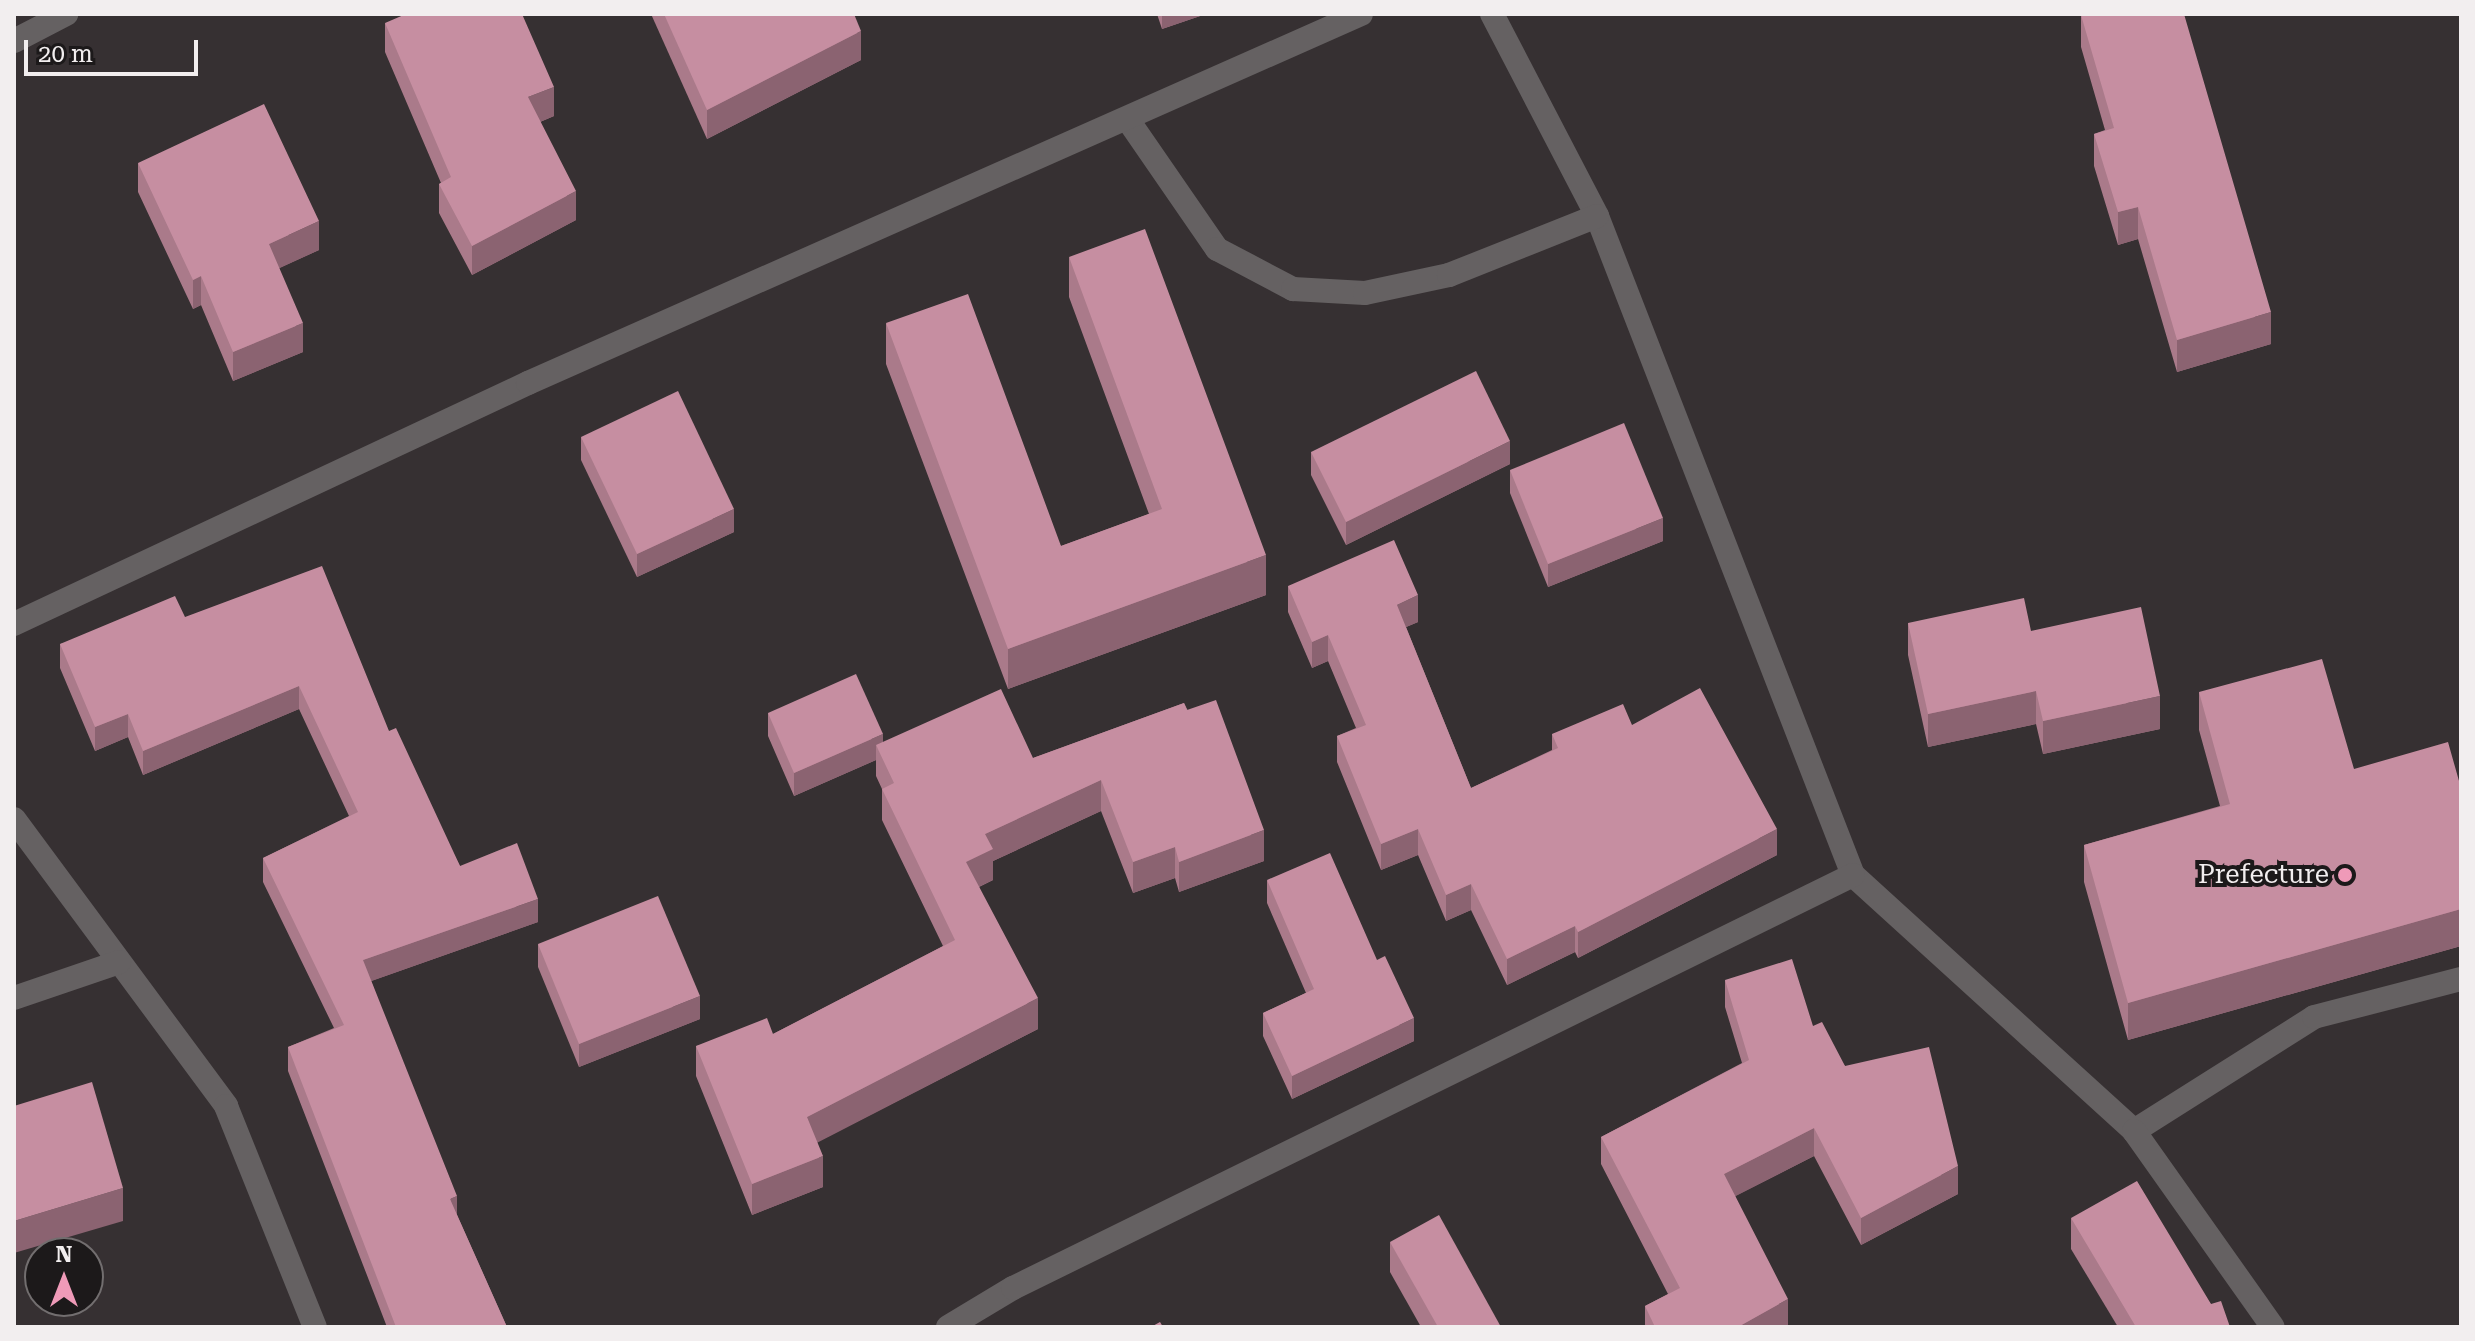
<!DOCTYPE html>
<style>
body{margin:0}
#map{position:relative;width:2475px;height:1341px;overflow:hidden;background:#363032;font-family:"Roboto Serif",serif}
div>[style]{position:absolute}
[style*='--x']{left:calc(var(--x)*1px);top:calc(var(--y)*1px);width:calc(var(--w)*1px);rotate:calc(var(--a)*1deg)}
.minor>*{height:24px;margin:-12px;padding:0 12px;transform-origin:12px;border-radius:12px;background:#656162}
.wall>*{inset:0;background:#aa7a8a}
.shaded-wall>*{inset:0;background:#8b6371}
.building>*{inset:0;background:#c68ea1}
.dots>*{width:22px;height:22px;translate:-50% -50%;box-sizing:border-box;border:4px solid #1c191a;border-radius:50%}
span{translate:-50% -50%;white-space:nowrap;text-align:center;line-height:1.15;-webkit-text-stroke:8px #1c191a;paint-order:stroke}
.poi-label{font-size:26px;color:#f2eeef}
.right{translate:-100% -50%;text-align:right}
.frame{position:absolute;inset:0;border:16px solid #f2eeef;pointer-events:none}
.north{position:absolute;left:24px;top:1237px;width:80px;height:80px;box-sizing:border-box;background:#1c191a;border:2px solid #726e6f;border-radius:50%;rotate:0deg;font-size:22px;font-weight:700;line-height:32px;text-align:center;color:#f2eeef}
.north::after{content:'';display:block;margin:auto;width:28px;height:36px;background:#ef9ab8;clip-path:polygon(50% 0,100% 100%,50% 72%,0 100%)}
.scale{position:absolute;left:24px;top:40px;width:174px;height:36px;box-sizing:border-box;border:4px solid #f2eeef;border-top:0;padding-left:10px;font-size:24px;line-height:28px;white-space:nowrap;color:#f2eeef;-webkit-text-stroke:6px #1c191a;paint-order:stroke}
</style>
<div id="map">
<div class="minor">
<i style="--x:1492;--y:14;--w:228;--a:62.5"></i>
<i style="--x:1597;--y:216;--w:707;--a:68.77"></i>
<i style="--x:1853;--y:875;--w:380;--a:42.3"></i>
<i style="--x:2134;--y:1131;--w:213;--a:-32.3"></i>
<i style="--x:2314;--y:1017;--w:152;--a:-14.5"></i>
<i style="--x:14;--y:41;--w:59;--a:-27.4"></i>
<i style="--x:1128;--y:120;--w:157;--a:55.4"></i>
<i style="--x:1217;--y:249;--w:86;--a:27.8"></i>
<i style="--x:1293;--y:289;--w:72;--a:3.2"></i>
<i style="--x:1365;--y:293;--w:86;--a:-12.1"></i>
<i style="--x:1449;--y:275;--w:159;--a:-21.7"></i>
<i style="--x:14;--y:624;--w:568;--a:-25.12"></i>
<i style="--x:528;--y:383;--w:911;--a:-23.89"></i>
<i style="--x:14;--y:819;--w:357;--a:53.5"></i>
<i style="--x:226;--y:1106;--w:238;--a:68.1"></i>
<i style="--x:14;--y:998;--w:111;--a:-18.9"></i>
<i style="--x:2134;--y:1131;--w:240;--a:54.7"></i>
<i style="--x:948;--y:1327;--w:76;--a:-31"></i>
<i style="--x:1013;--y:1288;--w:936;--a:-26.18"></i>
</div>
<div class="wall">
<i style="clip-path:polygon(651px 14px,854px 14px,861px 60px,707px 139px)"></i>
<i style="clip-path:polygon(1157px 14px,1206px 14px,1162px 29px)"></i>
<i style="clip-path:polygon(2081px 15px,2271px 344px,2177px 372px,2138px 239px,2118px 245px,2094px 166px,2094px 134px,2105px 130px,2081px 47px)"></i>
<i style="clip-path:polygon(385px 23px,554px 116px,540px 122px,576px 220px,472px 275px,439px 213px,439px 184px,441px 183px,385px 52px)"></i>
<i style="clip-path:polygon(138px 163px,319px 250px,279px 268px,303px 352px,233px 381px,201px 305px,193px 309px,138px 192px)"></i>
<i style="clip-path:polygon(1069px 257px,1266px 595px,1008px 689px,886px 364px,886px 323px,1061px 546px,1149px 514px,1069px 297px)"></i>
<i style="clip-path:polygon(581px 437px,734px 532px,637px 577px,581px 460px)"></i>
<i style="clip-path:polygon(1311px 452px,1510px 464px,1346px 545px,1311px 475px)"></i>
<i style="clip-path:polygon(1510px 470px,1663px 541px,1548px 587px,1510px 493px)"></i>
<i style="clip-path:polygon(1288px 586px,1418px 622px,1406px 627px,1471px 788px,1552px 750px,1552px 734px,1632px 725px,1777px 855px,1578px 958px,1575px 952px,1507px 985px,1471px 910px,1446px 921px,1418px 855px,1381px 870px,1337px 762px,1337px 736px,1356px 728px,1328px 661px,1312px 668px,1288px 612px)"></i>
<i style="clip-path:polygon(185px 617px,389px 731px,460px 866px,538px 922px,371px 981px,457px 1215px,507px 1327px,387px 1327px,288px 1071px,288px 1047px,334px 1028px,263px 882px,263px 858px,349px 816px,299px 709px,143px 775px,128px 737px,95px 751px,60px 668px,60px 644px)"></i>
<i style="clip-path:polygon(1908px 623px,2031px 631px,2160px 729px,2043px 754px,2036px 724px,1928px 747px,1908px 655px)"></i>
<i style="clip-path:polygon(2199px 692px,2354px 769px,2461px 788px,2461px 946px,2128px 1040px,2084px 882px,2084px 845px,2220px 806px,2199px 730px)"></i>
<i style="clip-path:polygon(1184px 703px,1264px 861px,1179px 892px,1175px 878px,1133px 893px,1101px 811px,993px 861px,993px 880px,979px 887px,1038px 1029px,817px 1142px,823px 1187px,752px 1215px,696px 1076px,696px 1046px,773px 1034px,943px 946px,882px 820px,882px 789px,876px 776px,876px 760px,794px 796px,768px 736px,768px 713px,883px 742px,1033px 758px)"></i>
<i style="clip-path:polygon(1267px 880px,1414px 1041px,1292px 1099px,1263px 1036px,1263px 1013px,1306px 993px,1267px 903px)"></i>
<i style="clip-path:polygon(538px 944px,700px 1019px,579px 1067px,538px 967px)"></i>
<i style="clip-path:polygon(1725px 980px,1813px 1026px,1845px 1066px,1958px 1194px,1861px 1245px,1814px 1156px,1735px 1196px,1788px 1327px,1645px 1327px,1645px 1306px,1668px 1294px,1601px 1164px,1601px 1137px,1742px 1063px,1725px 1007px)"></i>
<i style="clip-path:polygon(2071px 1218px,2211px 1304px,2230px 1327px,2118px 1327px,2071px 1249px)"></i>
<i style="clip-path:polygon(1390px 1242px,1501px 1327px,1421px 1327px,1390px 1272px)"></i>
</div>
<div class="shaded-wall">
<i style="clip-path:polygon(1162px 14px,1206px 14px,1162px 29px)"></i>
<i style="clip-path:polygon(861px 31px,861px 60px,707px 139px,707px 110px)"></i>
<i style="clip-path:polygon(554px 87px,554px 116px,528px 127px,528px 97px)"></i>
<i style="clip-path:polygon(576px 191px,576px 220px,472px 275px,472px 246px)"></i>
<i style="clip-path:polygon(2138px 207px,2138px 239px,2118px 245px,2118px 212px)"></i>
<i style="clip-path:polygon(319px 221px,319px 250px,269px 273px,269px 244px)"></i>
<i style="clip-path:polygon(201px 276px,201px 305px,193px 309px,193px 280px)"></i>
<i style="clip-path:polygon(2271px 312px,2271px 344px,2177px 372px,2177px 340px)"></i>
<i style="clip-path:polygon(303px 323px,303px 352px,233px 381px,233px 352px)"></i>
<i style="clip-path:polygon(1510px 441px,1510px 464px,1346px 545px,1346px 522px)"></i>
<i style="clip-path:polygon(734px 509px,734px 532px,637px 577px,637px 554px)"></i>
<i style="clip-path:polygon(1663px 518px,1663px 541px,1548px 587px,1548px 564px)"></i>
<i style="clip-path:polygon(1266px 555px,1266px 595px,1008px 689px,1008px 649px)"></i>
<i style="clip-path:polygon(1418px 595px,1418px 622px,1397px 631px,1397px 605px)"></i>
<i style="clip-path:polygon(1328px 635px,1328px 661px,1312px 668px,1312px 642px)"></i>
<i style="clip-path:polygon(299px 686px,299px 709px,143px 775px,143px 751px)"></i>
<i style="clip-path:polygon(2036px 691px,2036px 724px,1928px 747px,1928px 714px)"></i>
<i style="clip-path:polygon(2160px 696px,2160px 729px,2043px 754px,2043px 721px)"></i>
<i style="clip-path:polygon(128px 714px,128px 737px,95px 751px,95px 727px)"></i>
<i style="clip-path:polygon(883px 734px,883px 757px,876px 745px,876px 760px,794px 796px,794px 773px)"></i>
<i style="clip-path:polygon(1101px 780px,1101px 811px,993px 861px,993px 880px,966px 893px,966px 862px,985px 834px)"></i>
<i style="clip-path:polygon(1418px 829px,1418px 855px,1381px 870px,1381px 844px)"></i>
<i style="clip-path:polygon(1777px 829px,1777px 855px,1578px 958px,1578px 932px)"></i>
<i style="clip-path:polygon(1264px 830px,1264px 861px,1179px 892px,1179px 862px)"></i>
<i style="clip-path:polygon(1175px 847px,1175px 878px,1133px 893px,1133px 862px)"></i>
<i style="clip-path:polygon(1471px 884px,1471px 910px,1446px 921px,1446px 895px)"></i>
<i style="clip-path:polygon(538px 899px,538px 922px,363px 984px,363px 960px)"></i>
<i style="clip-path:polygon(2461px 909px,2461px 946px,2128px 1040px,2128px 1003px)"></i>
<i style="clip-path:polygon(1575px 926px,1575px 952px,1507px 985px,1507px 959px)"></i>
<i style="clip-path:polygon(700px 996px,700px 1019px,579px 1067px,579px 1044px)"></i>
<i style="clip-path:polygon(1038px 998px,1038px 1029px,807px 1148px,807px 1117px)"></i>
<i style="clip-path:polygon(1414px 1018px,1414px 1041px,1292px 1099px,1292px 1076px)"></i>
<i style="clip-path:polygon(1814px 1128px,1814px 1156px,1724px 1202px,1724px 1174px)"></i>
<i style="clip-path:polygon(823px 1156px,823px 1187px,752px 1215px,752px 1184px)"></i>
<i style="clip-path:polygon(1958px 1166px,1958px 1194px,1861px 1245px,1861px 1218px)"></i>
<i style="clip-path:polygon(123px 1188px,123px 1221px,14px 1253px,14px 1221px)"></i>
<i style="clip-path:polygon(457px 1196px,457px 1220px,450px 1199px)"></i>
<i style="clip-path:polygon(1788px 1299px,1788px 1327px,1738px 1327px)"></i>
</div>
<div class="building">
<i style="clip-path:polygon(406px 14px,522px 14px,554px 87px,528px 97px,576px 191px,472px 246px,439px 184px,451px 177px,385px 23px)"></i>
<i style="clip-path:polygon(664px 14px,854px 14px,861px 31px,707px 110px)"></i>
<i style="clip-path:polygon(2084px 14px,2184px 14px,2271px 312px,2177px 340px,2138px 207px,2118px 212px,2094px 134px,2114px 128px,2081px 15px)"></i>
<i style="clip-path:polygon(264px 104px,319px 221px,269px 244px,303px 323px,233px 352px,201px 276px,193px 280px,138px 163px)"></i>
<i style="clip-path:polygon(1145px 229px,1266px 555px,1008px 649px,886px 323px,968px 294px,1061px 546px,1162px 509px,1069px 257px)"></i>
<i style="clip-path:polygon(1476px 371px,1510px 441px,1346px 522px,1311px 452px)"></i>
<i style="clip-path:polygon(678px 391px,734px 509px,637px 554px,581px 437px)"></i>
<i style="clip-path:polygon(1624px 423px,1663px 518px,1548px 564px,1510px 470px)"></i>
<i style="clip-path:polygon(1394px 540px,1418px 595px,1397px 605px,1471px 788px,1558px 748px,1552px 734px,1623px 704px,1632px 725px,1700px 688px,1777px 829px,1578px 932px,1575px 926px,1507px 959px,1471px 884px,1446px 895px,1418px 829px,1381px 844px,1337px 736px,1366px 725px,1328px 635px,1312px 642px,1288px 586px)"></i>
<i style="clip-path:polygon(322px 566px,389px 731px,396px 728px,460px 866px,517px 843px,538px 899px,363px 960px,457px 1196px,450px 1199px,507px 1327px,396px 1327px,288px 1047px,344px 1025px,263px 858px,358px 812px,299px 686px,143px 751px,128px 714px,95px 727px,60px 644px,175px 596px,185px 617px)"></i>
<i style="clip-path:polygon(2024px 598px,2031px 631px,2141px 607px,2160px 696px,2043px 721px,2036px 691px,1928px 714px,1908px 623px)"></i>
<i style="clip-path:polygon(2322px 659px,2354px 769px,2448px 742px,2461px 788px,2461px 909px,2128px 1003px,2084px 845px,2230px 804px,2199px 692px)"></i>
<i style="clip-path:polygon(856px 674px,883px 734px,794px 773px,768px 713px)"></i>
<i style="clip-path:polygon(1001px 689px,1033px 758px,1184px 703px,1187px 710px,1216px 700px,1264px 830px,1179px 862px,1175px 847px,1133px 862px,1101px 780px,985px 834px,993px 849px,966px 862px,1038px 998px,807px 1117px,823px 1156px,752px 1184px,696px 1046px,767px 1018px,773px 1034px,955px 940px,882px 789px,894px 783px,876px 745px)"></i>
<i style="clip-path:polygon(1330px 853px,1377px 960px,1385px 956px,1414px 1018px,1292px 1076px,1263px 1013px,1314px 989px,1267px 880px)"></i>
<i style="clip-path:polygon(658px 896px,700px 996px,579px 1044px,538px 944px)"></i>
<i style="clip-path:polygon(1792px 959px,1813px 1026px,1822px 1022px,1845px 1066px,1929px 1047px,1958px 1166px,1861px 1218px,1814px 1128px,1724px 1174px,1788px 1299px,1738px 1327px,1655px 1327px,1645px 1306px,1680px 1288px,1601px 1137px,1749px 1060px,1725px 980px)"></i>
<i style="clip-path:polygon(92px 1082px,123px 1188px,14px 1221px,14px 1106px)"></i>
<i style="clip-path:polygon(2137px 1181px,2211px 1304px,2221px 1301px,2230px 1327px,2136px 1327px,2071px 1218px)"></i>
<i style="clip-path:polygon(1439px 1215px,1501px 1327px,1438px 1327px,1390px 1242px)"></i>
<i style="clip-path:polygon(1160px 1322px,1163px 1327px,1151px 1327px)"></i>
</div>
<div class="dots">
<i style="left:2345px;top:875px;background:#ef9ab8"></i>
</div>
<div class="poi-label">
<span class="right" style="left:2329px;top:875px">Prefecture</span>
</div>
<div class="frame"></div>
<div class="north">N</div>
<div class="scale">20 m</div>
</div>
